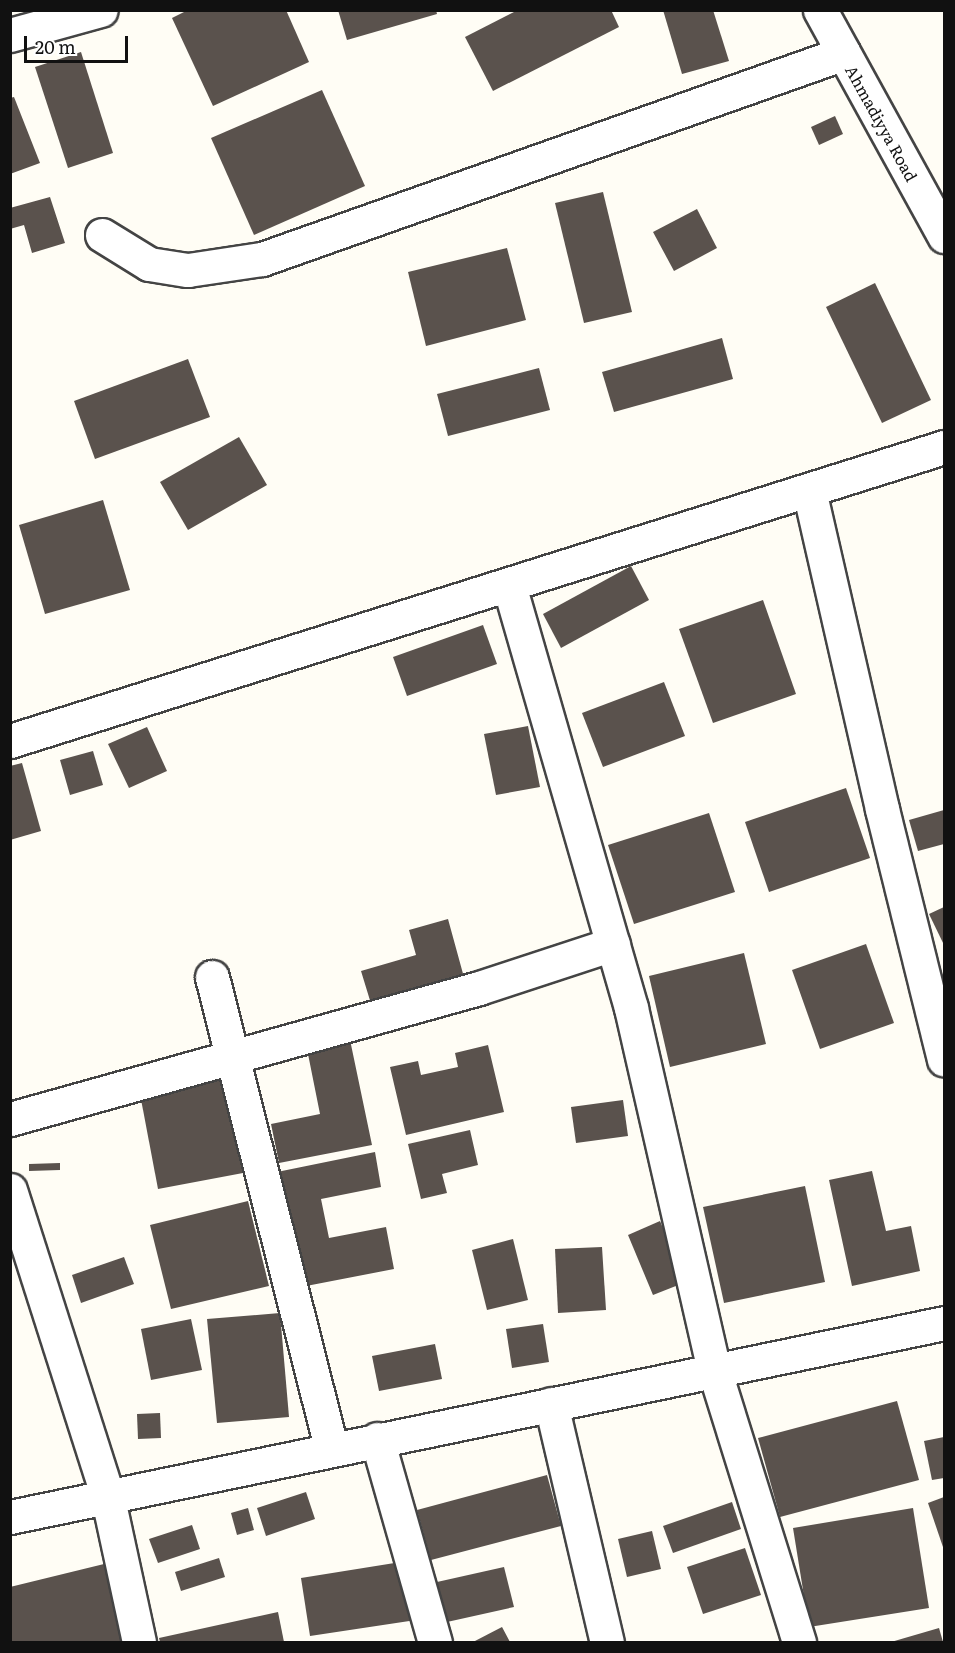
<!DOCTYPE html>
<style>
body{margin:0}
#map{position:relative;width:955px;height:1653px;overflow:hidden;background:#fffdf5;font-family:Literata,serif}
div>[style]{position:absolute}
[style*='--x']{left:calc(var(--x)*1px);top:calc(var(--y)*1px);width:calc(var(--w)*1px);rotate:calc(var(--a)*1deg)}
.building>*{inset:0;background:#5a524d}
.roads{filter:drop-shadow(2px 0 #444) drop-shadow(-2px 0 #444) drop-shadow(0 2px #444) drop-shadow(0 -2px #444)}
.minor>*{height:33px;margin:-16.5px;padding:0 16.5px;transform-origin:16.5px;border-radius:16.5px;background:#fff}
span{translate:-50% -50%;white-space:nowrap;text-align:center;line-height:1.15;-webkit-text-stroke:6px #fff;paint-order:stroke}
.street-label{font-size:16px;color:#111}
.frame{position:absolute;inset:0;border:12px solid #111;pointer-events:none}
.scale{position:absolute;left:24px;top:36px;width:104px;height:27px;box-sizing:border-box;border:3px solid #111;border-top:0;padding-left:8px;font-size:18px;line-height:21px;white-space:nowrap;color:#111;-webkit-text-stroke:4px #fff;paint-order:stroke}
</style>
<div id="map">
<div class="building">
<i style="clip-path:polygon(188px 10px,286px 10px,309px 62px,213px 106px,172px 18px)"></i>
<i style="clip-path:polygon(338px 10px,436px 10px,437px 14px,347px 40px)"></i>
<i style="clip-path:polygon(518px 10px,611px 10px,619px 27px,493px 91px,465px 37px)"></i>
<i style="clip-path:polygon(663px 10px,713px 10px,729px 61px,682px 74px)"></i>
<i style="clip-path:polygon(81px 52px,113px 153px,68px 168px,35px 67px)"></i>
<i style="clip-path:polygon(322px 90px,365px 186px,254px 235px,211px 138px)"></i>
<i style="clip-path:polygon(14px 97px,40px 163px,10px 174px,10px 98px)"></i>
<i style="clip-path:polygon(835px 116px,843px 134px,819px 145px,811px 127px)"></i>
<i style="clip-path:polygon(603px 192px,632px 312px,584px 323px,555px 203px)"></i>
<i style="clip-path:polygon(50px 197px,65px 243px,32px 253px,24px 225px,10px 229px,10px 208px)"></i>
<i style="clip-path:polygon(697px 209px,717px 248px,674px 271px,653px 232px)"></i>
<i style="clip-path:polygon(507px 248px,526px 320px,426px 346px,408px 272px)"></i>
<i style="clip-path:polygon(875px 283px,931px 400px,882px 423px,826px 307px)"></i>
<i style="clip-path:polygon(722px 338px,733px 379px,614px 412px,602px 372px)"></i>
<i style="clip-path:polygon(188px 359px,210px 417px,95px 459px,74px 401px)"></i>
<i style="clip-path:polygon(539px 368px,550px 410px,448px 436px,437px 394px)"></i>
<i style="clip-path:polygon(239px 437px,267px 485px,188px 530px,160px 482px)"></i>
<i style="clip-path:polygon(103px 500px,130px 590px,45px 614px,19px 525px)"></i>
<i style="clip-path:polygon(631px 566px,649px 600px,561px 648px,543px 614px)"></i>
<i style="clip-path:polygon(763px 600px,796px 694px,713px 723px,679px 629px)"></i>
<i style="clip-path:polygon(483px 625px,497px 664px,407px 696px,393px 657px)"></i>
<i style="clip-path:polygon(664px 682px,685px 736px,603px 767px,582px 713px)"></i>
<i style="clip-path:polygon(528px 726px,540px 787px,496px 795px,484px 734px)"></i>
<i style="clip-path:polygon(147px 727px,167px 771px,129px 788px,108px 744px)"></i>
<i style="clip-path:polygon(93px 751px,103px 785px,70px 795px,60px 760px)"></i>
<i style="clip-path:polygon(22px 763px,41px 831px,10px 840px,10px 766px)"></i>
<i style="clip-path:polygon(846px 788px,870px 858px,769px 892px,745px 822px)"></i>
<i style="clip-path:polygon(944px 810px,944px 844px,918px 851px,909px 820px)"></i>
<i style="clip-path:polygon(709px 813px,735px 892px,634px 924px,608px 845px)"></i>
<i style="clip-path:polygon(944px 907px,944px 945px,929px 914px)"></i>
<i style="clip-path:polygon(448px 919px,465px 981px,372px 1007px,361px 971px,416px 955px,409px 930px)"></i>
<i style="clip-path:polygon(866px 944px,894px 1023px,820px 1049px,792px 970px)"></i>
<i style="clip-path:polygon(744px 953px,766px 1044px,670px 1067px,649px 976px)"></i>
<i style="clip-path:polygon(349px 1035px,372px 1145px,279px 1163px,271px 1124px,320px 1114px,306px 1044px)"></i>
<i style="clip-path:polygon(488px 1045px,504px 1112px,406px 1135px,390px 1067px,418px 1061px,421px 1075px,458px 1067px,455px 1053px)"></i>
<i style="clip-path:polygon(225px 1078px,243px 1173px,158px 1189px,140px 1094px)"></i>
<i style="clip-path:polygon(623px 1100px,628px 1136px,576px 1143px,571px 1107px)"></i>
<i style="clip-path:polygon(470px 1130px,478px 1165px,442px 1174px,447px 1193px,421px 1199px,408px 1144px)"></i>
<i style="clip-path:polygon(375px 1152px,381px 1187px,321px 1199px,329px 1238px,386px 1227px,394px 1269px,301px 1287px,277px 1172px)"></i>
<i style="clip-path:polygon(60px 1163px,60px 1170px,29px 1171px,29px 1164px)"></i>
<i style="clip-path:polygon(872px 1171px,886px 1231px,911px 1226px,920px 1271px,852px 1286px,829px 1180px)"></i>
<i style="clip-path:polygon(805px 1186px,825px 1282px,724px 1303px,703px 1207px)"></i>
<i style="clip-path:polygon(248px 1201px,269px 1286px,171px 1309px,150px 1225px)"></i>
<i style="clip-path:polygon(660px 1221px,686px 1282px,653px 1295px,628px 1235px)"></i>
<i style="clip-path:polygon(513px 1239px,528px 1300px,487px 1310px,472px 1250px)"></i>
<i style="clip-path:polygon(602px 1247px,606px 1310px,558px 1313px,555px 1249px)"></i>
<i style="clip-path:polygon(124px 1257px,134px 1284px,81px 1303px,72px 1275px)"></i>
<i style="clip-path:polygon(280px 1313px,289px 1417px,217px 1423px,207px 1319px)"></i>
<i style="clip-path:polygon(191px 1319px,202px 1370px,151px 1380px,141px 1329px)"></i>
<i style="clip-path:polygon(543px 1324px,549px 1362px,512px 1368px,506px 1329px)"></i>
<i style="clip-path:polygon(435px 1344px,442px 1379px,379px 1391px,372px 1356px)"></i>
<i style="clip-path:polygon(897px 1401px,919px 1480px,780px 1517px,758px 1438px)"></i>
<i style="clip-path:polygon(160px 1413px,161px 1438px,138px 1439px,137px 1414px)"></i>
<i style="clip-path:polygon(944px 1437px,944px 1478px,932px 1480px,924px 1441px)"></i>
<i style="clip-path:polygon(547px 1475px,561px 1526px,431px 1560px,417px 1510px)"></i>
<i style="clip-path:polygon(306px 1492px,315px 1519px,266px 1536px,257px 1508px)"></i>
<i style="clip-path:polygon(944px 1497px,944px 1550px,928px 1503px)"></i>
<i style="clip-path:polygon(732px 1502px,741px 1529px,673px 1553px,663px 1526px)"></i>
<i style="clip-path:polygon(248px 1508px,254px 1530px,237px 1535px,231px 1513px)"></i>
<i style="clip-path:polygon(913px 1508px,929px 1608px,809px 1627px,793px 1528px)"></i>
<i style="clip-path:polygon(192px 1525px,200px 1549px,158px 1563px,149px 1539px)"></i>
<i style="clip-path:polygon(652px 1531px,661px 1569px,627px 1577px,618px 1539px)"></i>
<i style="clip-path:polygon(745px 1548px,761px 1595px,703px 1614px,687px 1567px)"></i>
<i style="clip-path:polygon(219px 1558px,225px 1577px,181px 1591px,175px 1572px)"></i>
<i style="clip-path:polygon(407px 1561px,416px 1620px,310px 1636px,301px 1578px)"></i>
<i style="clip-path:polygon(104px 1564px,124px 1642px,10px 1642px,10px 1587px)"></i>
<i style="clip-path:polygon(504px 1567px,514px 1607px,447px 1622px,437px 1582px)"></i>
<i style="clip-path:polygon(278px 1612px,284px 1642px,160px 1642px,159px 1638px)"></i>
<i style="clip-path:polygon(502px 1627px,510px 1642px,473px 1642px)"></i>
<i style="clip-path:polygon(939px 1628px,943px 1642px,891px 1642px)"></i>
</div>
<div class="roads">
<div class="minor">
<i style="--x:820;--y:10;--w:258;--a:61.2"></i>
<i style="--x:10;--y:35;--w:94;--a:-15.4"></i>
<i style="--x:102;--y:235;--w:55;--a:31.7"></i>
<i style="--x:149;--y:264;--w:39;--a:9"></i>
<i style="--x:188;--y:270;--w:75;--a:-8.5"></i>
<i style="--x:262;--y:259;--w:617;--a:-19.49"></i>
<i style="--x:809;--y:490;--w:327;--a:77.1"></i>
<i style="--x:882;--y:809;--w:258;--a:76.1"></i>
<i style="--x:509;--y:585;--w:440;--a:73.9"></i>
<i style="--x:631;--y:1008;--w:370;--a:77.1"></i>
<i style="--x:714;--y:1369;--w:286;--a:72.7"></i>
<i style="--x:10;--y:741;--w:979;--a:-17.47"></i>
<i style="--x:212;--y:977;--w:487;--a:75.8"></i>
<i style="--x:10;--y:1119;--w:487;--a:-15.6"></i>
<i style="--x:479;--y:988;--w:141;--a:-18.2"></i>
<i style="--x:10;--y:1190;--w:319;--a:72.3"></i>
<i style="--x:107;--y:1494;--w:151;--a:77.8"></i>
<i style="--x:551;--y:1404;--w:244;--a:76.8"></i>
<i style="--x:377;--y:1439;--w:211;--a:74.1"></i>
<i style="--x:10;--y:1517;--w:954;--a:-11.73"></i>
</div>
</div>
<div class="street-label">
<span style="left:882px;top:123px;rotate:61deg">Ahmadiyya Road</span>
</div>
<div class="frame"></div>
<div class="scale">20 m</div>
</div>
